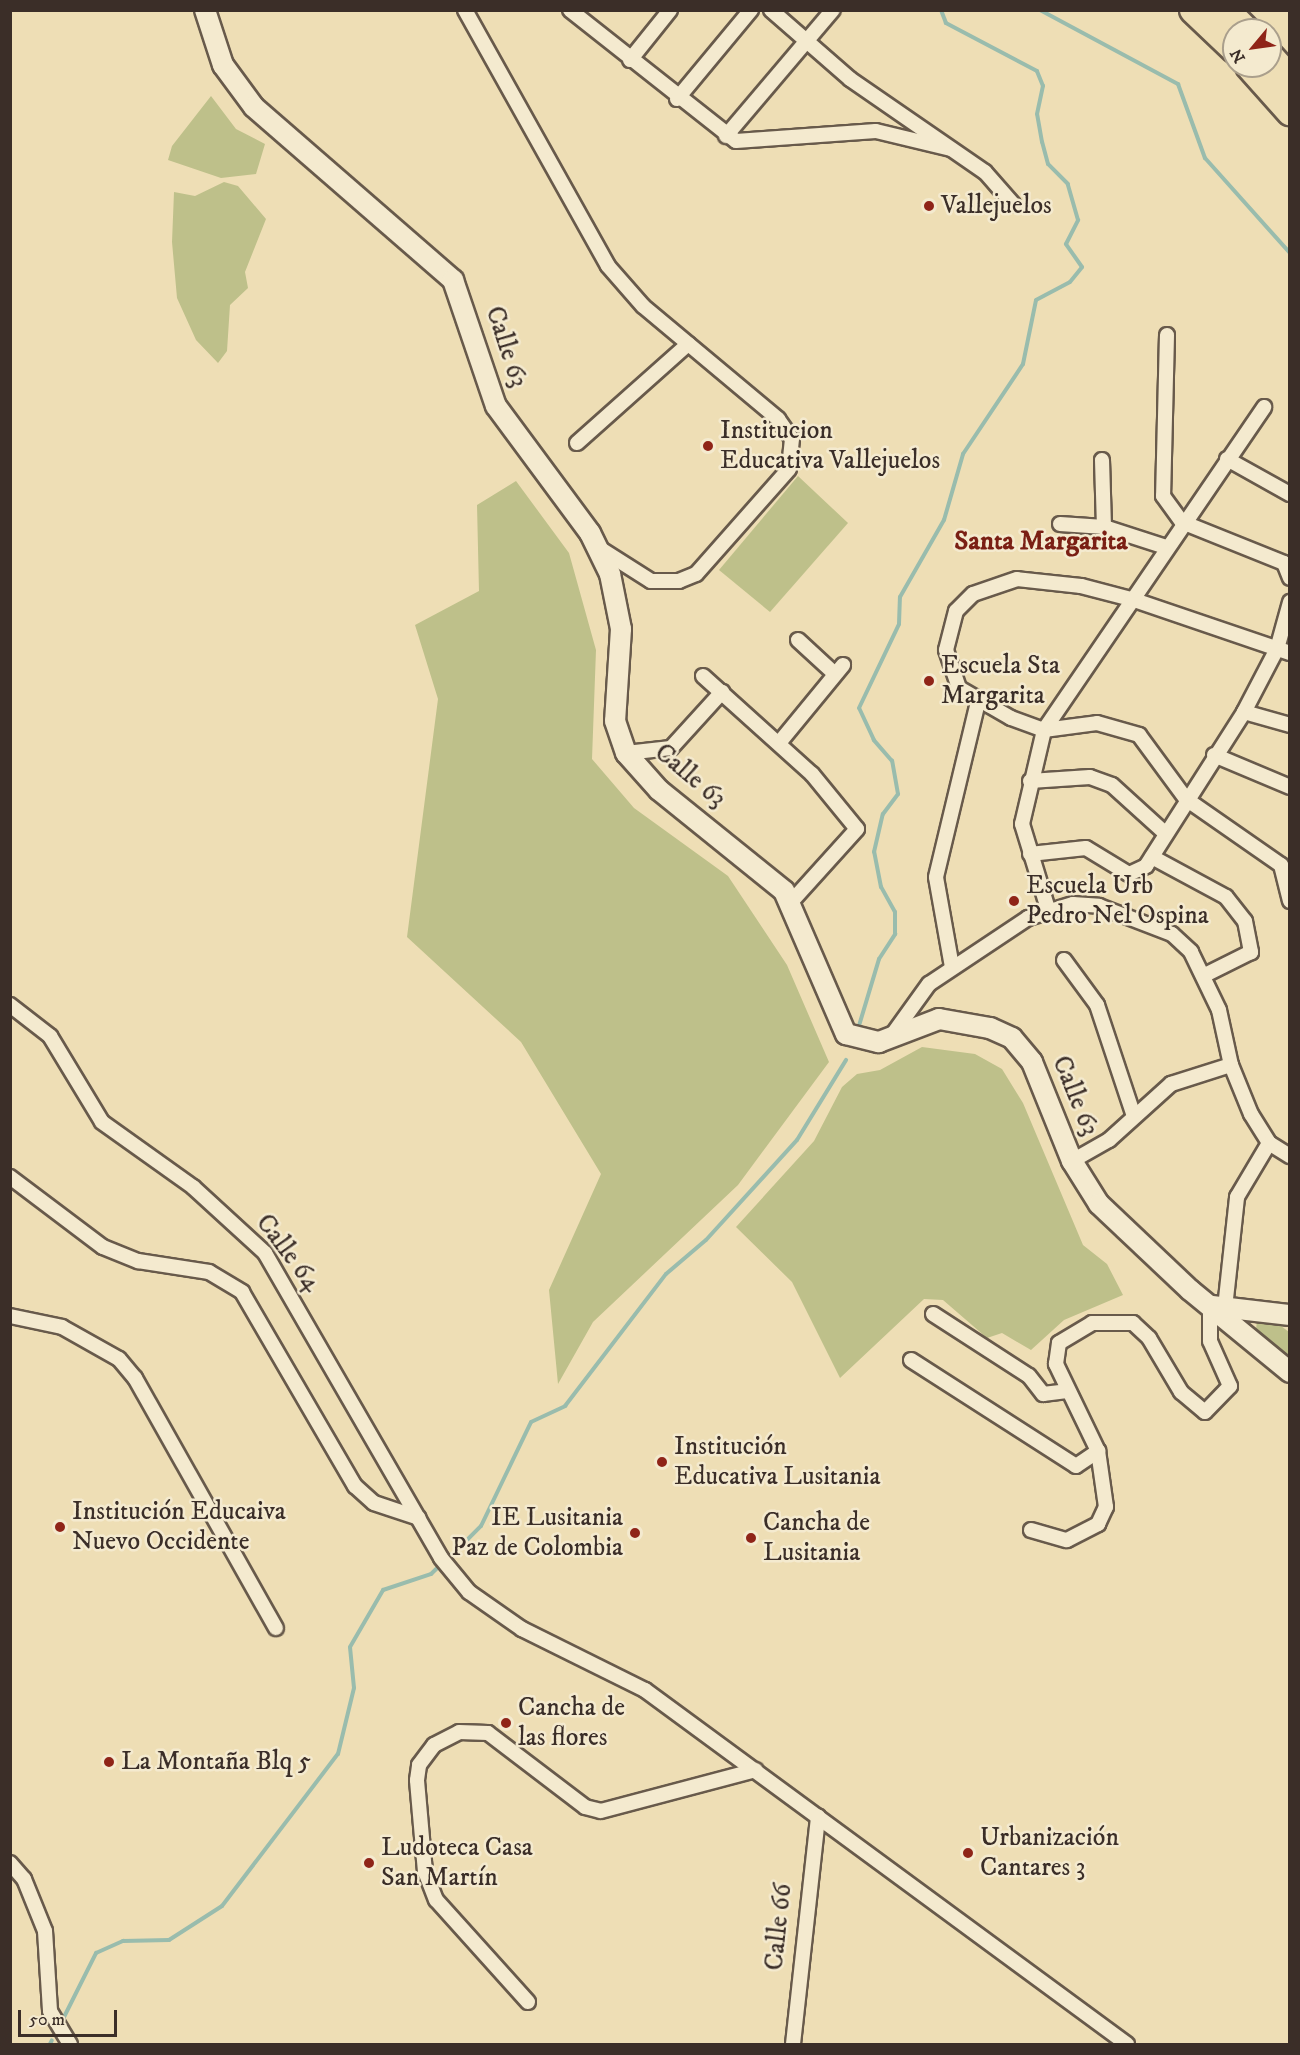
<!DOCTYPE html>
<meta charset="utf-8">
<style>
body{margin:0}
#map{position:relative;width:1300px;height:2055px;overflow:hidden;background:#eedeb5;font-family:"IM FELL DW Pica",serif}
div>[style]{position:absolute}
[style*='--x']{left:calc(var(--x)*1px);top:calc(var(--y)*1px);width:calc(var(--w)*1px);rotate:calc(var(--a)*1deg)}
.green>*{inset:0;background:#bec08a}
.stream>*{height:4px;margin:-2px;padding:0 2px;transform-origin:2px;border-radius:2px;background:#99bcad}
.roads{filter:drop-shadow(2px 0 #685a4b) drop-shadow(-2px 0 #685a4b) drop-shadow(0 2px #685a4b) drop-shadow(0 -2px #685a4b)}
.street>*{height:14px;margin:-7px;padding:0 7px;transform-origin:7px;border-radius:7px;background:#f4eacf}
.secondary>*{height:20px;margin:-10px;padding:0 10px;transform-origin:10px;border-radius:10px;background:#f4eacf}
.highway>*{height:26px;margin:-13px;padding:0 13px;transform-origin:13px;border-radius:13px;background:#eedeb5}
.dots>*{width:16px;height:16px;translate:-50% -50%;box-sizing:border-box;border:3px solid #f4eacf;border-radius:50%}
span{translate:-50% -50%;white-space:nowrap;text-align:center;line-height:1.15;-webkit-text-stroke:5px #f4eacf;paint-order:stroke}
.poi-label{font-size:26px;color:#3b2e28}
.left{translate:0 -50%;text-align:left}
.right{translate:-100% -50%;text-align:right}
.street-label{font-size:26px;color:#3b2e28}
.neighbourhood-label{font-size:27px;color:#7a1f14;font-weight:700}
.frame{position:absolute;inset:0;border:12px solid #3b2e28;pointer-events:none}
.north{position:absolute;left:1222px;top:18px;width:60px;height:60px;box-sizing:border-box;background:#f4eacf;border:2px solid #aa9f8c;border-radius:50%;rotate:241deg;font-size:16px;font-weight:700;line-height:24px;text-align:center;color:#3b2e28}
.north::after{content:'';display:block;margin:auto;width:21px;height:27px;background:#8f2418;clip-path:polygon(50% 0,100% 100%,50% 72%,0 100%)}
.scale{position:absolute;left:18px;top:2010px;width:99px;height:27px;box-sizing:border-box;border:3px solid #3b2e28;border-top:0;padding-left:8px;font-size:18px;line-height:21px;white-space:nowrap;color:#3b2e28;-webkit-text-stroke:4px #f4eacf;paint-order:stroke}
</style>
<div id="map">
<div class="green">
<i style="clip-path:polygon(211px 96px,236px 129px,265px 144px,256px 174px,221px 178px,168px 160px,172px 146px)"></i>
<i style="clip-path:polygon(224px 182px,238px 186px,266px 219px,245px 272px,248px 288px,230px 305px,227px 351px,218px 363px,196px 340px,177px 298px,172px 242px,174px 192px,195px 196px)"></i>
<i style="clip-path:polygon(798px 476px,848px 523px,770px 612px,719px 570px)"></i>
<i style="clip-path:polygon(516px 481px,569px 553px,596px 650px,592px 759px,634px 808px,728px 876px,787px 965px,829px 1062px,738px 1185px,593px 1322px,558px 1384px,549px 1290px,601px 1174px,521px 1042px,407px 937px,438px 699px,415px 625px,479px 591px,477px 505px)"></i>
<i style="clip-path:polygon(922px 1047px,975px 1054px,1002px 1069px,1023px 1103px,1083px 1245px,1107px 1264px,1123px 1295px,1064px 1320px,1031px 1350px,1002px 1333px,987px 1338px,943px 1300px,924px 1299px,840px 1378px,792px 1282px,736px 1227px,814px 1141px,842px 1087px,857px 1074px,880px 1070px)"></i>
<i style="clip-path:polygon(1257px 1320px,1277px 1323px,1289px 1332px,1289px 1365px,1256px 1330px)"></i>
</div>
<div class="stream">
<i style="--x:1040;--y:10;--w:157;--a:28.2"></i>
<i style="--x:1178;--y:84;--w:79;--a:70"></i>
<i style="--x:1205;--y:158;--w:127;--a:48.2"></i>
<i style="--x:858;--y:1029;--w:73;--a:-73.3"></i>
<i style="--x:879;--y:959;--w:30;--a:-57"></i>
<i style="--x:895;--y:934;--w:22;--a:-90"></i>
<i style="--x:895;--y:912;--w:29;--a:-119"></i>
<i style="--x:881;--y:887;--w:36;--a:-101"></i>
<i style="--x:874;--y:852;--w:39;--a:-77"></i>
<i style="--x:883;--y:814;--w:25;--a:-53"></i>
<i style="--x:898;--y:794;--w:34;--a:-100"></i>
<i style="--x:892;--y:761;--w:28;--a:-131"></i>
<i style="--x:874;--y:740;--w:35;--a:-115"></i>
<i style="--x:859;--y:708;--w:93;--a:-64.5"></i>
<i style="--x:899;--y:624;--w:27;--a:-88"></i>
<i style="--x:900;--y:597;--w:89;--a:-60.3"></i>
<i style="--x:944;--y:520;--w:69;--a:-73.9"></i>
<i style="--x:963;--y:454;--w:108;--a:-56.3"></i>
<i style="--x:1023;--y:364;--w:65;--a:-78.5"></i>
<i style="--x:1036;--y:300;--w:38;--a:-28"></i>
<i style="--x:1070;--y:282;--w:19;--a:-51"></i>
<i style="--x:1082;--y:267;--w:28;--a:-125"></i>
<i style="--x:1066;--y:244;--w:27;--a:-63"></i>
<i style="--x:1078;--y:220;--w:37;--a:-106"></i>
<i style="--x:1068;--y:184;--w:28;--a:-135"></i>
<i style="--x:1048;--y:164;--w:23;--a:-105"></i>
<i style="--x:1042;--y:142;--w:28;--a:-100"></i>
<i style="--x:1037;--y:114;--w:29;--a:-78"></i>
<i style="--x:1043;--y:86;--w:16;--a:-112"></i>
<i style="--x:1037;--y:71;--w:103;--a:-152.2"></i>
<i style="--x:946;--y:23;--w:14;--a:-111"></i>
<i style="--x:461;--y:1546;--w:28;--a:-45"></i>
<i style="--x:481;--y:1526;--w:115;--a:-64.3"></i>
<i style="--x:531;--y:1422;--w:38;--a:-25"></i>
<i style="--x:565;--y:1406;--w:166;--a:-52.6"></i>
<i style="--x:666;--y:1274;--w:52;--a:-40.4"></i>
<i style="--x:706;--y:1240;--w:135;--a:-47.7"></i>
<i style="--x:797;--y:1140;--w:94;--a:-58.5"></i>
<i style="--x:63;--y:2019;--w:74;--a:-63.4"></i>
<i style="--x:96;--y:1953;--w:30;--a:-24"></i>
<i style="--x:123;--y:1941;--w:46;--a:-1.2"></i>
<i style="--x:169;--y:1940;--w:63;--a:-32.7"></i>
<i style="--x:222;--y:1906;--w:191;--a:-52.7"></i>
<i style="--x:338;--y:1754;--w:68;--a:-76.4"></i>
<i style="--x:354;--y:1688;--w:41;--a:-95.6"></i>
<i style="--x:350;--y:1647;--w:66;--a:-59.9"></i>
<i style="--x:383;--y:1590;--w:51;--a:-18.4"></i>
<i style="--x:431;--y:1574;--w:28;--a:-44"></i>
<i style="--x:50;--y:2044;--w:4;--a:-63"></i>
</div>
<div class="roads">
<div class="street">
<i style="--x:465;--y:10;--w:293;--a:60.8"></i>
<i style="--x:608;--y:266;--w:53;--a:48.8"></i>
<i style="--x:643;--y:306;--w:176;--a:39.9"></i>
<i style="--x:778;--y:419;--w:24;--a:55"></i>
<i style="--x:792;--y:439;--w:30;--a:96"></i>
<i style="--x:789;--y:469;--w:140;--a:131.5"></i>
<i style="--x:696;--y:574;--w:18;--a:158"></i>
<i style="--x:679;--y:581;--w:28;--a:180"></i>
<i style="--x:651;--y:581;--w:62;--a:-147.6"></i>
<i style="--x:570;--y:10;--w:211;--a:38.3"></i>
<i style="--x:736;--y:141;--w:140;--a:-4.1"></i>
<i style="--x:876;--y:131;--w:77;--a:13.5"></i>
<i style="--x:771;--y:10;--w:105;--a:41.1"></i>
<i style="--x:850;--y:79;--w:164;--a:34.6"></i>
<i style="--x:985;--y:172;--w:43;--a:48.8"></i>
<i style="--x:630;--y:60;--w:64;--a:-51.3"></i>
<i style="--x:677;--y:99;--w:116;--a:-50.3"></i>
<i style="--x:726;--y:136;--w:165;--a:-49.7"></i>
<i style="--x:1167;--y:335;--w:161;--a:91.4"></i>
<i style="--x:1163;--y:496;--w:32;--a:54"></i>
<i style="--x:1182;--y:522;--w:110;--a:21.9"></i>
<i style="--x:1284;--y:563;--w:16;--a:68"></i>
<i style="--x:577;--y:443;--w:149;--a:-41.7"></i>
<i style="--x:1227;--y:459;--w:72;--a:29.1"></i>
<i style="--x:1102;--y:460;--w:67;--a:88.3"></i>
<i style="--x:1060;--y:524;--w:44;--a:3.9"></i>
<i style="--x:1104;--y:527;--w:65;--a:17.9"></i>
<i style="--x:798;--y:640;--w:50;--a:42.6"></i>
<i style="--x:1290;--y:653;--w:168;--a:-161.2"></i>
<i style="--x:1131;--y:599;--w:52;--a:-165.4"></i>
<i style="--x:1081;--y:586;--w:64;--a:-173.8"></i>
<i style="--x:1017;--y:579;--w:46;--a:161.2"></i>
<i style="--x:973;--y:594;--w:24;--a:135"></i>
<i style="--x:956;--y:611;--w:40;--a:104.4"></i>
<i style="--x:946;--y:650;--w:40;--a:71.1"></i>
<i style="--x:959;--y:688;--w:60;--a:30"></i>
<i style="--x:1011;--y:718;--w:35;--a:20"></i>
<i style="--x:1044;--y:730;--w:53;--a:-7.5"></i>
<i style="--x:1097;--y:723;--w:44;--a:15.9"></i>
<i style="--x:1139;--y:735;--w:79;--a:53.7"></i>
<i style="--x:1186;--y:799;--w:116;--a:34.8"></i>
<i style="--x:1281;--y:865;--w:37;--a:76"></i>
<i style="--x:703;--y:676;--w:147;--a:42"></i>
<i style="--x:812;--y:774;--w:71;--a:50.7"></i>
<i style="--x:857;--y:829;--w:98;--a:132.1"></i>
<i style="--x:1244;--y:712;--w:48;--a:15.8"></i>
<i style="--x:779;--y:743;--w:101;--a:-50.6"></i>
<i style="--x:626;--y:753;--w:45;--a:-6.3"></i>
<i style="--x:671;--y:748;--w:76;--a:-47.7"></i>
<i style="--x:1214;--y:755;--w:82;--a:22.8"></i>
<i style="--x:1030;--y:781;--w:60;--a:-3.8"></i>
<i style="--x:1090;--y:777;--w:23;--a:20"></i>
<i style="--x:1112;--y:785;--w:72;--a:42.2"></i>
<i style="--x:1030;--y:854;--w:56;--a:-6.1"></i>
<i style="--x:1086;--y:848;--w:50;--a:31.2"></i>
<i style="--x:1129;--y:874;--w:19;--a:-25"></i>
<i style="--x:1146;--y:866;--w:183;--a:-57.5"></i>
<i style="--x:1244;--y:712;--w:71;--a:-62.4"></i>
<i style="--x:1277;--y:649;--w:49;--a:-74.5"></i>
<i style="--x:1152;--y:857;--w:84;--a:28.4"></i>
<i style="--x:1226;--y:897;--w:31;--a:52"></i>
<i style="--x:1245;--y:921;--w:32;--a:79"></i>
<i style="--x:1251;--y:952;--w:51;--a:153.4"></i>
<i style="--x:1048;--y:909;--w:89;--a:-107"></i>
<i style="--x:1022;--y:824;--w:97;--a:-76.8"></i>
<i style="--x:1044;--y:730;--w:391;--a:-55.7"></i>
<i style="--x:1064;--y:960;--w:56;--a:53.7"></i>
<i style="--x:1097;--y:1005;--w:114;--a:71.6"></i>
<i style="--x:952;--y:967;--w:91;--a:-100.1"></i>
<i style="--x:936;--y:877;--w:180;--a:-76.5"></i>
<i style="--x:10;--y:1005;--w:51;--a:37.8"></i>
<i style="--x:50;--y:1036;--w:100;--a:58.8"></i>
<i style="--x:102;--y:1122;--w:112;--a:35.5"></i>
<i style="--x:193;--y:1187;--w:98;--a:42.5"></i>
<i style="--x:265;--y:1253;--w:352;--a:60"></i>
<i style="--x:441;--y:1558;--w:44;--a:50.5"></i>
<i style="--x:469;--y:1592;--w:65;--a:34.9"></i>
<i style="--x:522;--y:1629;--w:137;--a:26.4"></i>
<i style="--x:645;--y:1690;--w:598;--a:36.3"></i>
<i style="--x:890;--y:1038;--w:67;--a:-54.2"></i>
<i style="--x:929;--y:984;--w:119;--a:-33.7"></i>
<i style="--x:1028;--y:918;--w:47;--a:-17.3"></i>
<i style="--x:1073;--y:904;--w:26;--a:4"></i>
<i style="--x:1099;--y:906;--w:78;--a:21"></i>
<i style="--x:1172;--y:934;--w:26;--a:43"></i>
<i style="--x:1191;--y:952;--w:64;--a:64.2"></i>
<i style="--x:1219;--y:1010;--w:56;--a:77.7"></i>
<i style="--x:1231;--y:1065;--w:53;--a:67.8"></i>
<i style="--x:1251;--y:1114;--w:34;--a:58"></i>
<i style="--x:1269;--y:1143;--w:25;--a:32"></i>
<i style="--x:1072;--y:1161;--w:43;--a:-29.6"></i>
<i style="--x:1109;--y:1140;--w:84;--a:-42.1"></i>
<i style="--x:1171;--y:1084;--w:63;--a:-17.6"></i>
<i style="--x:10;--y:1177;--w:116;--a:37"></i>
<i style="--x:103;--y:1247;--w:38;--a:22"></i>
<i style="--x:138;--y:1261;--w:72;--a:8.8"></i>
<i style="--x:209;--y:1272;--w:39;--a:31"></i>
<i style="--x:242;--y:1292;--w:225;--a:59.8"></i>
<i style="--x:355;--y:1486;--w:25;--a:42"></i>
<i style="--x:374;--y:1503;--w:47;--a:18.4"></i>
<i style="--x:1225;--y:1308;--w:112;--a:-83.8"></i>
<i style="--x:1237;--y:1197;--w:63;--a:-59.3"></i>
<i style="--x:933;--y:1314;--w:114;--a:32.9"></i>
<i style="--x:1029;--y:1376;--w:23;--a:52"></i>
<i style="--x:1043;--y:1394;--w:24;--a:-7"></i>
<i style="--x:10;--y:1316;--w:53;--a:11.9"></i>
<i style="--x:62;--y:1327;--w:65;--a:29.3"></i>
<i style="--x:119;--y:1359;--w:25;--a:50"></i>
<i style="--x:135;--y:1378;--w:287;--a:60.6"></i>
<i style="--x:911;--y:1360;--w:196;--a:32.7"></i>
<i style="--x:1076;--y:1466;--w:27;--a:-34"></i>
<i style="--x:1031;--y:1530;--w:37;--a:16"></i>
<i style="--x:1067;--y:1540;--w:35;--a:-27"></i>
<i style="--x:1098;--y:1524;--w:19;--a:-65"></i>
<i style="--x:1106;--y:1507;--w:57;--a:-98.1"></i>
<i style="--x:1098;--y:1451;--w:97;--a:-115.8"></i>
<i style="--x:1056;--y:1364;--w:21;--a:-82"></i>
<i style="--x:1059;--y:1343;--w:39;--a:-31"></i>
<i style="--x:1092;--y:1323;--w:41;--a:0"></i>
<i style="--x:1133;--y:1323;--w:22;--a:43"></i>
<i style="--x:1149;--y:1338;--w:63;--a:59.3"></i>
<i style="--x:1181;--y:1392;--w:31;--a:40"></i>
<i style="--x:1205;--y:1412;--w:36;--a:-46"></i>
<i style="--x:1230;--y:1386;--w:49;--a:-114"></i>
<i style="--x:1210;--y:1341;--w:36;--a:-90"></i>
<i style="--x:10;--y:1863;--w:21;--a:49"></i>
<i style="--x:24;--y:1879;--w:56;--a:68"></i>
<i style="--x:45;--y:1931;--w:80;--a:86.4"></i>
<i style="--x:50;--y:2011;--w:39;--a:59"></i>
<i style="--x:528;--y:2002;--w:137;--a:-132"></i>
<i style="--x:436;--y:1900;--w:30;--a:-111"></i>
<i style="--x:425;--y:1872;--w:92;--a:-95"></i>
<i style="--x:417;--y:1780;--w:15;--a:-82"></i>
<i style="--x:419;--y:1765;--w:25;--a:-53"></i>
<i style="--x:434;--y:1745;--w:28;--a:-27"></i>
<i style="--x:459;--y:1732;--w:29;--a:2"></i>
<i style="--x:488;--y:1733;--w:122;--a:37.3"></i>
<i style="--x:585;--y:1807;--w:16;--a:14"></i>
<i style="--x:601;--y:1811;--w:160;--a:-14.8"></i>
<i style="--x:793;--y:2044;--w:229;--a:-83.7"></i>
</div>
<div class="secondary">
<i style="--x:205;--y:10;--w:58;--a:71.9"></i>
<i style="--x:223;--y:65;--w:52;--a:53.6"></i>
<i style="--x:254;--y:107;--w:264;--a:41"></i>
<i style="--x:453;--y:280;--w:133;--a:71.2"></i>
<i style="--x:496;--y:406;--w:158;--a:53.5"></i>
<i style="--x:590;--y:533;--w:46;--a:64"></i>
<i style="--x:610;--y:574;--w:56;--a:78.7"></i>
<i style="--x:621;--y:629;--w:92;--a:93.7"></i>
<i style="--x:615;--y:721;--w:34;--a:71"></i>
<i style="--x:626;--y:753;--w:50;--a:48.3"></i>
<i style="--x:659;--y:790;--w:161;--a:38.9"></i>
<i style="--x:784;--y:891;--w:156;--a:66.6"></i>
<i style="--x:846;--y:1034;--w:34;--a:14"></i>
<i style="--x:879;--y:1042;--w:64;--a:-21"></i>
<i style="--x:939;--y:1019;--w:52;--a:10"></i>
<i style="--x:990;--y:1028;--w:24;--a:24"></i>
<i style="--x:1012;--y:1038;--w:31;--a:50"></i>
<i style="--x:1032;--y:1062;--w:107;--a:68"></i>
<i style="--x:1072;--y:1161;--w:51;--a:57.9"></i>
<i style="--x:1099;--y:1204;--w:125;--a:43.4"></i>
<i style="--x:1190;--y:1290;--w:129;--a:39.4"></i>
<i style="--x:1212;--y:1306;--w:79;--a:6.6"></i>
</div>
<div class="highway">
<i style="--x:1193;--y:10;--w:57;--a:43.6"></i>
<i style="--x:1226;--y:10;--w:28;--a:45"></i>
<i style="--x:1270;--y:56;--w:30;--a:48"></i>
<i style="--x:1249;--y:66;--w:62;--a:48.3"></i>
</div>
</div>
<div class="dots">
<i style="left:929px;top:206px;background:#8f2418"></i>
<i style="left:708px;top:446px;background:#8f2418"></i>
<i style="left:929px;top:681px;background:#8f2418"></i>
<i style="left:1014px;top:901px;background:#8f2418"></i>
<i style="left:662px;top:1462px;background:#8f2418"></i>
<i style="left:60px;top:1527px;background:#8f2418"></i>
<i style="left:635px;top:1533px;background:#8f2418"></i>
<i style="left:751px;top:1538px;background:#8f2418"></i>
<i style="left:506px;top:1723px;background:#8f2418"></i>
<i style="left:109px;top:1762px;background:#8f2418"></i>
<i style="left:968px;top:1853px;background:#8f2418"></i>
<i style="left:369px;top:1863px;background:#8f2418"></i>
</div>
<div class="poi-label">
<span class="left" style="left:941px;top:206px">Vallejuelos</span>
<span class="left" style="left:720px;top:446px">Institucion<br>Educativa Vallejuelos</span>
<span class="left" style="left:941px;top:681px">Escuela Sta<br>Margarita</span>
<span class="left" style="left:1026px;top:901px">Escuela Urb<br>Pedro Nel Ospina</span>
<span class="left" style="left:674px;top:1462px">Institución<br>Educativa Lusitania</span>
<span class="left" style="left:72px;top:1527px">Institución Educaiva<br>Nuevo Occidente</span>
<span class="right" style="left:623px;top:1533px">IE Lusitania<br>Paz de Colombia</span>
<span class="left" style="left:763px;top:1538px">Cancha de<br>Lusitania</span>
<span class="left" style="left:518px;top:1723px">Cancha de<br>las flores</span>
<span class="left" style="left:121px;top:1762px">La Montaña Blq 5</span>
<span class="left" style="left:980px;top:1853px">Urbanización<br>Cantares 3</span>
<span class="left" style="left:381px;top:1863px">Ludoteca Casa<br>San Martín</span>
</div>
<div class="street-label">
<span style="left:506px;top:347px;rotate:72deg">Calle 63</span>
<span style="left:690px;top:776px;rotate:40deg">Calle 63</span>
<span style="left:1075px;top:1096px;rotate:68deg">Calle 63</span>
<span style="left:288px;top:1253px;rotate:53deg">Calle 64</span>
<span style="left:779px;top:1927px;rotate:-84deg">Calle 66</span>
</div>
<div class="neighbourhood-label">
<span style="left:1041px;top:542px">Santa Margarita</span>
</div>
<div class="frame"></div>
<div class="north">N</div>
<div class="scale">50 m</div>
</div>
